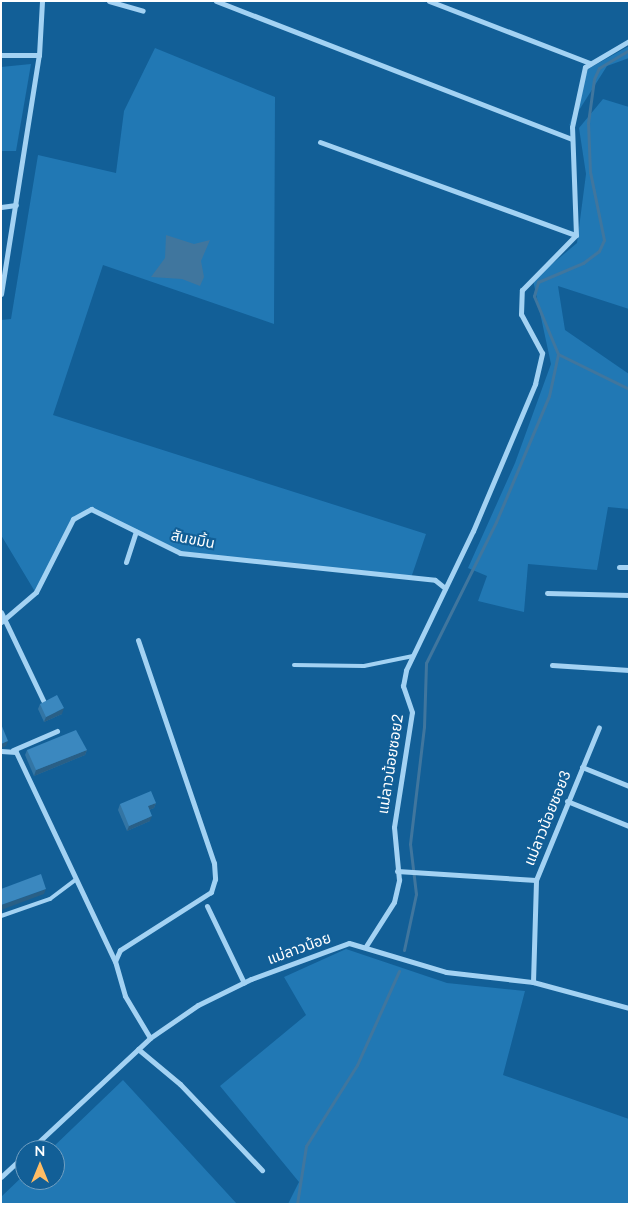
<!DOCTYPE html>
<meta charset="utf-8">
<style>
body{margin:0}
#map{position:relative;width:630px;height:1205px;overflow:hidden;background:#125f97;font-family:Lato,"Noto Sans Thai",sans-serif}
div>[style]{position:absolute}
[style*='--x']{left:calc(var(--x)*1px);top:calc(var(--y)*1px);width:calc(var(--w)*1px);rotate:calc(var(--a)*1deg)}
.green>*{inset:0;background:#2178b4}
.water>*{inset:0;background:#40769e}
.stream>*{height:3px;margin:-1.5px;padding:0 1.5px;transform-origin:1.5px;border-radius:1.5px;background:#40769e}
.service>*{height:4px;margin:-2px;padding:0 2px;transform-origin:2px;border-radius:2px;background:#a3d2f3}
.minor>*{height:5px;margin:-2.5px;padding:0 2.5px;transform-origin:2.5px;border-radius:2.5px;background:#a3d2f3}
.wall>*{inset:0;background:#3375a4}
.shaded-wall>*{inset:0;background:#295f86}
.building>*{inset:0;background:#3b88bf}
span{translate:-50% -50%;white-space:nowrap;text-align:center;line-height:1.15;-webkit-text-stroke:4px #125f97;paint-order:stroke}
.street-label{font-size:15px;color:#fff}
.frame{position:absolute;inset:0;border:2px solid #fff;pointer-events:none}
.north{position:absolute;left:15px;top:1140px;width:50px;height:50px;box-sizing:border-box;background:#125f97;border:1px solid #719fc1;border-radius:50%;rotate:0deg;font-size:14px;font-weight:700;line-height:20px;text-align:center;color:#fff}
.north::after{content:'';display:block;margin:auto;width:18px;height:22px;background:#ffbd65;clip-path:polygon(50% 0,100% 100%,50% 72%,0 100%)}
</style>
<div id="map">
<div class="green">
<i style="clip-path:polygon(629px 46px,629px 58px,607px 66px,569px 126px,588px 69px)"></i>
<i style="clip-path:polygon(155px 48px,275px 97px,274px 324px,103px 265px,53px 415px,426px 534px,411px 578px,180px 553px,91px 509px,73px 519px,37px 595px,1px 535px,1px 320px,11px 319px,38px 155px,116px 173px,124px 111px)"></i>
<i style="clip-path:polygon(31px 64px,16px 151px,1px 151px,1px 67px)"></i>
<i style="clip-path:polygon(603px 99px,629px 107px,629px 309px,558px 286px,565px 330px,629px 374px,629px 509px,608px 507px,597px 570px,528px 564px,524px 612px,478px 601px,487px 576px,468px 568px,515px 463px,551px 364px,533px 280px,577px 243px,586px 174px,579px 128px)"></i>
<i style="clip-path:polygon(346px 949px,447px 983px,525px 991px,503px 1075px,629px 1119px,629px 1204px,288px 1204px,299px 1182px,220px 1086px,306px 1015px,284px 977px)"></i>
<i style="clip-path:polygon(123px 1080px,237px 1204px,1px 1204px,1px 1197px,25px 1174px,25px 1180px,55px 1180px,55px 1150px,50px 1150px)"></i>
</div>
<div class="water">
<i style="clip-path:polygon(166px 235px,194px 244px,210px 240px,201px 261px,204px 277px,200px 286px,182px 279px,151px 277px,165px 258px)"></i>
</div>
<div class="stream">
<i style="--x:558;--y:354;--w:79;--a:26.2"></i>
<i style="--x:404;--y:950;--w:57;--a:-77.9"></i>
<i style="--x:416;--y:894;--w:50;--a:-96.8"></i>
<i style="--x:410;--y:844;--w:118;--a:-83.2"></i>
<i style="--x:424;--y:727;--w:64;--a:-88.2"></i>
<i style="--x:426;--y:663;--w:157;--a:-63.6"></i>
<i style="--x:496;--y:522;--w:137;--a:-67.2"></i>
<i style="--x:549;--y:396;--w:43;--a:-77.9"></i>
<i style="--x:558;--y:354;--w:63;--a:-112.5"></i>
<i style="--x:534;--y:296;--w:15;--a:-74"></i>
<i style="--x:538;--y:282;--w:49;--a:-22.9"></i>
<i style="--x:583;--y:263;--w:20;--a:-37"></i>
<i style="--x:599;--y:251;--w:12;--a:-66"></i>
<i style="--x:604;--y:240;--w:69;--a:-101.6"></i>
<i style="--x:590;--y:172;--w:49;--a:-92.3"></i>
<i style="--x:588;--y:123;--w:44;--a:-82.2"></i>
<i style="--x:594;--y:79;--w:12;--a:-66"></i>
<i style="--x:599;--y:68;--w:35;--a:-31"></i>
<i style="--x:297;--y:1204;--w:59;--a:-81.2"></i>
<i style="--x:306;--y:1146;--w:96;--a:-57.8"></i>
<i style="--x:357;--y:1065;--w:103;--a:-65.9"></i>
</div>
<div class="service">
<i style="--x:294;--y:665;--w:70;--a:0.8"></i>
<i style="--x:364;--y:666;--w:50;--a:-11.5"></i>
<i style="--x:1;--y:916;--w:52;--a:-19.1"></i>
<i style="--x:50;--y:899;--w:31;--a:-37"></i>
</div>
<div class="minor">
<i style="--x:109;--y:1;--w:35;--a:16"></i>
<i style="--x:216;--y:1;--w:381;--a:21.2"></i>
<i style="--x:429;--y:1;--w:173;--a:21.1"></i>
<i style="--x:1;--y:55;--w:38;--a:0"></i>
<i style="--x:320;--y:142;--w:272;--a:20"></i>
<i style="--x:1;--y:207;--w:15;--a:-8"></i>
<i style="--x:1;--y:294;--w:242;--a:-81"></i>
<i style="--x:39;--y:55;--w:54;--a:-86.8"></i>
<i style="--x:126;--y:562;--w:32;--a:-72"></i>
<i style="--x:619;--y:567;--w:10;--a:0"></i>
<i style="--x:547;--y:593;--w:82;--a:1.4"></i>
<i style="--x:1;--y:612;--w:98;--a:64.5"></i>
<i style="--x:1;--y:622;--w:46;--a:-40.6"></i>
<i style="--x:36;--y:592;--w:82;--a:-63.1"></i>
<i style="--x:73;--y:519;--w:21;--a:-29"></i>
<i style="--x:91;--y:509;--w:99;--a:26.3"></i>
<i style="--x:180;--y:553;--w:256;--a:6"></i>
<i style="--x:435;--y:580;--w:13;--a:39"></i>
<i style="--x:138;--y:640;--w:236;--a:71.2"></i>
<i style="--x:214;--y:863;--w:16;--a:86"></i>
<i style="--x:215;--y:879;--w:14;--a:107"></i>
<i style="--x:211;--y:892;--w:108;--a:147.5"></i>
<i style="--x:120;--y:950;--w:12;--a:114"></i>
<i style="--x:115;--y:961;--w:36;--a:74"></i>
<i style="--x:125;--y:996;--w:49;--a:59.2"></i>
<i style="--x:552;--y:665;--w:77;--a:3.7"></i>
<i style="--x:13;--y:750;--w:48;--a:-23.4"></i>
<i style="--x:1;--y:751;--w:15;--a:4"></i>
<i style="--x:16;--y:752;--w:231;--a:64.7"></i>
<i style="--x:582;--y:767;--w:51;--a:22"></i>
<i style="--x:567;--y:801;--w:67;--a:22"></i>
<i style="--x:397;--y:871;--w:139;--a:3.7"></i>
<i style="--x:207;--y:906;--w:85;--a:64.3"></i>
<i style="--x:366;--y:946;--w:52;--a:-57.5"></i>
<i style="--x:394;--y:902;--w:23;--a:-77"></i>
<i style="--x:399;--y:880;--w:53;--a:-95.4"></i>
<i style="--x:394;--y:827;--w:116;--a:-81.1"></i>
<i style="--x:412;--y:712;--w:28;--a:-109"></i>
<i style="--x:403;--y:686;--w:16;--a:-79"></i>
<i style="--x:406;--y:670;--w:154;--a:-64.3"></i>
<i style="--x:473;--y:531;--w:160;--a:-67.1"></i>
<i style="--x:535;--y:384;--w:32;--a:-77"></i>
<i style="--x:542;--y:353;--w:44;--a:-118.3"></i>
<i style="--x:521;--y:314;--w:24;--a:-88"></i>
<i style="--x:522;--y:290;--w:77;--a:-45.5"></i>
<i style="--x:576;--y:235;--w:108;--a:-92.1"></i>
<i style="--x:572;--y:127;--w:61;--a:-77.8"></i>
<i style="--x:585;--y:67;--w:51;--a:-30.6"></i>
<i style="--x:533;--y:982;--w:102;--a:-88.3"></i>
<i style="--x:536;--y:880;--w:165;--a:-67.6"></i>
<i style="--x:138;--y:1049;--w:55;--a:39.8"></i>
<i style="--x:180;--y:1084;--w:119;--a:46.4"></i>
<i style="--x:30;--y:1150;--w:164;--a:-43"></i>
<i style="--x:150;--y:1038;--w:58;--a:-34.5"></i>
<i style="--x:198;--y:1005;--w:59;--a:-26.1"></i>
<i style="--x:251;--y:979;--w:104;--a:-20.2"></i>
<i style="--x:349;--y:943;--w:101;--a:16.6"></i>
<i style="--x:446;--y:972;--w:88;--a:6.6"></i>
<i style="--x:533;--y:982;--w:99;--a:15.2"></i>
<i style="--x:1;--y:1177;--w:33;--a:-43"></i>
</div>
<div class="wall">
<i style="clip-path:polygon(40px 704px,62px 714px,44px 722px,38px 709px)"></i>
<i style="clip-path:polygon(27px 750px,87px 750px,85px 755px,34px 776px,25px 755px)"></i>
<i style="clip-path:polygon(156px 803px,154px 808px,149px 810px,150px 821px,127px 831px,118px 810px,120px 804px)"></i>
</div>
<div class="shaded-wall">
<i style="clip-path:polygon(64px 708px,62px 714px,44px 722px,46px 717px)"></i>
<i style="clip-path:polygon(8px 741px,6px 746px,1px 748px,1px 744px)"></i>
<i style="clip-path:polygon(87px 750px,85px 755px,34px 776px,36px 770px)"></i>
<i style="clip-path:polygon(156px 803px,154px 808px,146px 811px,148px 806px)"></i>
<i style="clip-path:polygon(152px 816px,150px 821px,127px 831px,129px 826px)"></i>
<i style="clip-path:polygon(46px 889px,44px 894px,1px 910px,1px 905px)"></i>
</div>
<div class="building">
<i style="clip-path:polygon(57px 695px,64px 708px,46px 717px,40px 704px)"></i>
<i style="clip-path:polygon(1px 724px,8px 741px,1px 744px)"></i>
<i style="clip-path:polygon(76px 730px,87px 750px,36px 770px,27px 750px)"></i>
<i style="clip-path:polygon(151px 791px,156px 803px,148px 806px,152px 816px,129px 826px,120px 804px)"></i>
<i style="clip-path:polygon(41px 874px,46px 889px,1px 905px,1px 889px)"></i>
</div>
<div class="street-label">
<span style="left:193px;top:539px;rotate:11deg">สันขมิ้น</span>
<span style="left:390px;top:764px;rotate:-81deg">แม่ลาวน้อยซอย2</span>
<span style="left:547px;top:818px;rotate:-68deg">แม่ลาวน้อยซอย3</span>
<span style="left:299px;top:948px;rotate:-20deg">แม่ลาวน้อย</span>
</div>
<div class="frame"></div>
<div class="north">N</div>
</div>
